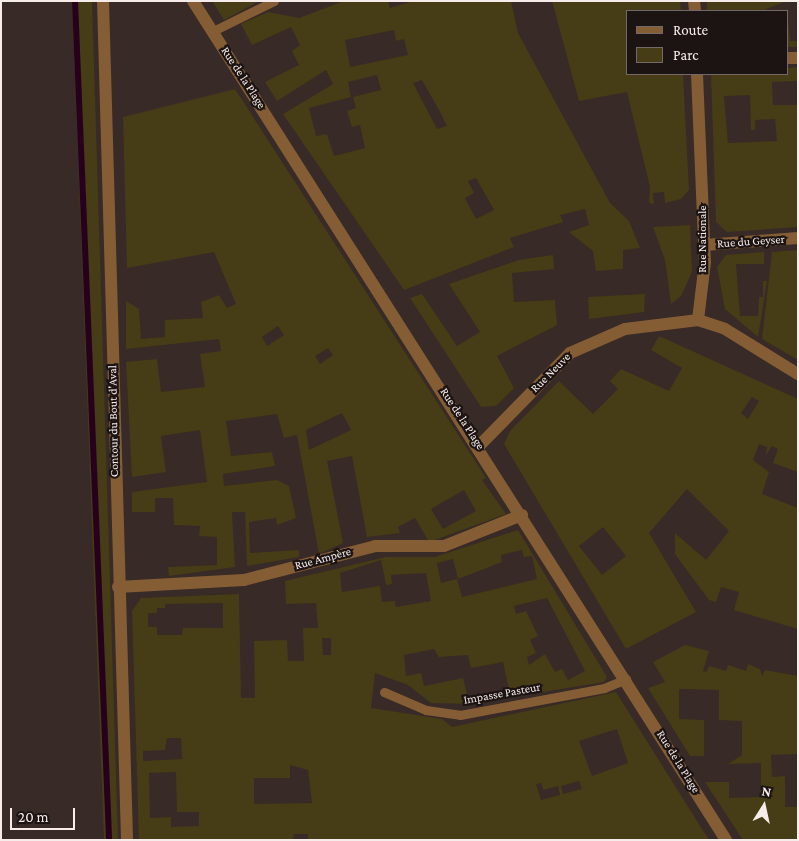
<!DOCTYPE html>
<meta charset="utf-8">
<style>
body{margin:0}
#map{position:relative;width:799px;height:841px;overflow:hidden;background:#382a26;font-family:"Crimson Pro",serif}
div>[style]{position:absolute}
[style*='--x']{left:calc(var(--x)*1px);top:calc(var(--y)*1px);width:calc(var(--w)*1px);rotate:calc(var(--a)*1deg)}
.green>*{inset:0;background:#463c15}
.stream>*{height:6px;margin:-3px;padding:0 3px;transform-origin:3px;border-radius:3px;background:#27001e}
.lane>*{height:9px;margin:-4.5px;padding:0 4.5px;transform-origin:4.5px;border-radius:4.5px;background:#845d35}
.street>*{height:12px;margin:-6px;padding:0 6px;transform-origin:6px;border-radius:6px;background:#845d35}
span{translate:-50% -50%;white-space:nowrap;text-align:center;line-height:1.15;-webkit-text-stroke:4.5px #1b1412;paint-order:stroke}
.street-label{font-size:12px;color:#f6ecea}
.frame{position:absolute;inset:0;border:2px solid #f6ecea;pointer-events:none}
.legend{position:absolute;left:626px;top:10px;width:162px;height:65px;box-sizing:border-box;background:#1b1412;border:1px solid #736a68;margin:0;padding:6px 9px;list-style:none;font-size:15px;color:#f6ecea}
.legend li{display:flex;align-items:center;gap:10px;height:25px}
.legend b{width:25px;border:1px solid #736a68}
.north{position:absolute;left:739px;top:781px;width:50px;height:50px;-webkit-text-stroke:4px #1b1412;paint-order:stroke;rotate:10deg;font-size:14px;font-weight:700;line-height:20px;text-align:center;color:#f6ecea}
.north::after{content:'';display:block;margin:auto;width:18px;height:22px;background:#f6ecea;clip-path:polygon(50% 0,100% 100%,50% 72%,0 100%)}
.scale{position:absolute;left:10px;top:808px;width:65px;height:22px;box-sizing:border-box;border:2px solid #f6ecea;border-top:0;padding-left:6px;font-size:15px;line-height:18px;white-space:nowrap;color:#f6ecea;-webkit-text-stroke:4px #1b1412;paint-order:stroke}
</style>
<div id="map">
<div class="green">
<i style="clip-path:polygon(72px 1px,92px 1px,118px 840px,104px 840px)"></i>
<i style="clip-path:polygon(212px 1px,259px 1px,224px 20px)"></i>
<i style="clip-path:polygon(evenodd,344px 1px,388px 1px,390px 8px,413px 1px,511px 1px,518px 33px,610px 203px,629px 221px,640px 248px,623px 250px,623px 269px,596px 271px,593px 251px,569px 232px,589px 225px,585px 209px,560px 215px,563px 222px,510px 238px,514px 247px,404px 290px,283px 114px,333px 84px,326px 70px,277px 101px,265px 82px,299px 65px,292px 51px,300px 45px,291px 27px,252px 45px,241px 24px,268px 12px,299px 18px,344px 1px,394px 30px,396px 41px,404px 39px,408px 55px,350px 67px,345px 40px,394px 30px,344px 1px,377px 75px,381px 90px,353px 97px,356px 108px,347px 111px,352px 127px,360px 125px,365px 148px,334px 156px,327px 134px,316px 136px,309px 108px,351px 97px,348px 82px,377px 75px,344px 1px,422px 80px,440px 112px,447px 126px,437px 129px,413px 83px,422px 80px,344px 1px,476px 178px,494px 210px,476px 219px,465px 198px,474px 193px,468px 181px,476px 178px)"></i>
<i style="clip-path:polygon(552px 1px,680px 1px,681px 11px,628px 11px,628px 74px,683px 74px,689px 190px,681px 199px,665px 203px,664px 192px,653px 193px,654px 204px,649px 203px,650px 187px,627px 92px,579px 101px)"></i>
<i style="clip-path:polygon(707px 1px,786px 1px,762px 11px,707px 11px)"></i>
<i style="clip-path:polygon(788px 19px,790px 41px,798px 41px,798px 47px,788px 47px)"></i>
<i style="clip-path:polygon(evenodd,798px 67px,798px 81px,772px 82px,773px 105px,798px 105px,798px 227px,727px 232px,716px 222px,711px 74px,788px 74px,788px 68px,798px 67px,750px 95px,751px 130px,755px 130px,755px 120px,775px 119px,777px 141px,728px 143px,724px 96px,750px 95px)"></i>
<i style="clip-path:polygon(evenodd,235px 89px,486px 478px,482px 480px,506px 514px,429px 542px,415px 518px,398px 527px,400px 533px,367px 537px,352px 456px,327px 461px,343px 543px,319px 554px,297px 435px,284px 438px,277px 414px,226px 421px,231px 456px,272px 452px,275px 466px,223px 474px,224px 486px,277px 480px,289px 486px,296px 518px,277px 525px,276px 518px,249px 522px,250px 553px,299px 550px,299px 557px,247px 566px,245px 512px,232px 512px,235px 567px,169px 576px,168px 567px,217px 565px,217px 537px,199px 536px,200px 526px,174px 525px,173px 498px,155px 498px,155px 512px,132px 512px,132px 492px,207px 482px,200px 430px,161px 436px,166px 472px,132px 477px,126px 362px,157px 359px,161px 392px,205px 387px,200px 354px,221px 351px,219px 339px,126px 349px,126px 301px,139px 309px,141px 339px,165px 337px,165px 320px,203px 318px,201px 302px,219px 295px,227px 308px,236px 304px,214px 252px,127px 268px,123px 117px,235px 89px,278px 326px,284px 335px,267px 346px,262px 337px,278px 326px,235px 89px,328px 348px,333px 355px,320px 364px,315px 356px,328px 348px,235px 89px,342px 413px,351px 430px,309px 450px,306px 430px,342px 413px,235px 89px,464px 490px,476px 511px,443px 529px,431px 509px,464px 490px)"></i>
<i style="clip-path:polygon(690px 225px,692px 272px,681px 296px,671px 304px,665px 260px,653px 227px)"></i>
<i style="clip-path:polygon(798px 250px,798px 360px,762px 339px,772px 252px)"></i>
<i style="clip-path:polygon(764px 252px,764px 264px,736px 264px,740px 316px,758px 316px,759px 297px,763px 297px,763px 281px,767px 281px,758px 337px,725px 309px,717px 267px,726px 255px)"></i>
<i style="clip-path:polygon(553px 255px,554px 269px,512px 273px,514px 302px,555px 300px,557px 325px,497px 356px,514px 388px,496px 406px,481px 407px,410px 298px,422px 294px,457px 346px,480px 332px,449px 284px,519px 260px)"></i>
<i style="clip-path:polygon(645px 294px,644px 312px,589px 319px,588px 297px)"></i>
<i style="clip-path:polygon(evenodd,659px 336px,798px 399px,798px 472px,773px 463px,778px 449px,772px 446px,766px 455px,767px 447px,759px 444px,753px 460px,769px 472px,762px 494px,798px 508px,798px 629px,734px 610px,739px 592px,721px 587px,716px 602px,709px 600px,675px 554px,675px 533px,706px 560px,729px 531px,687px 489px,649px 533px,696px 612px,626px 649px,504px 444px,510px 431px,559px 381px,593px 414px,618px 389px,610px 381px,621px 369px,669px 391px,682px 368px,651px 350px,659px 336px,752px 397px,759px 401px,748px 419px,741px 413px,752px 397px,659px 336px,603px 527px,626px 556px,602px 575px,579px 546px,603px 527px)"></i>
<i style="clip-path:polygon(evenodd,518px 530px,607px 677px,604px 682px,469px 704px,431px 703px,408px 685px,375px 673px,371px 708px,442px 719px,452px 727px,616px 692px,709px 840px,308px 840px,308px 834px,294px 834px,293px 840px,139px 840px,132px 611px,141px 598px,239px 594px,241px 698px,255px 698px,254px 641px,287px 640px,288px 661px,304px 661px,303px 628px,318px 628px,316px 603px,286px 604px,285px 581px,386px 557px,435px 557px,518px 530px,522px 550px,524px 557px,532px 556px,537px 579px,462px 597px,457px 579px,441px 583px,437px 563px,453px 559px,458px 579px,502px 562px,501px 555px,522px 550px,518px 530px,381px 560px,386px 585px,392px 584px,391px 575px,426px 573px,431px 601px,396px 607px,395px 601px,382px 602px,380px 586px,342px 592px,340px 573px,381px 560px,518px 530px,547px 598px,585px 671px,568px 680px,562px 669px,555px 672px,545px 654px,529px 665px,527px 657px,536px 653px,530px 640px,538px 636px,526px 611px,516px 614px,514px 606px,547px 598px,518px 530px,223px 603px,223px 628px,183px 628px,182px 635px,157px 635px,157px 627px,148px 627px,148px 613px,157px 613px,157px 608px,165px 608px,165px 604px,223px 603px,518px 530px,322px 638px,331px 638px,331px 655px,323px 655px,322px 638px,518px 530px,434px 649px,439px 657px,468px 655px,471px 668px,503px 662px,509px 690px,468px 698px,463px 678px,424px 686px,421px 673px,406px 676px,404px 655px,434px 649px,518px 530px,617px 729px,628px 763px,592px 776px,579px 741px,617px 729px,518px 530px,167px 738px,181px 738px,182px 759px,143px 761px,143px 751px,165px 750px,167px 738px,518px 530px,290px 765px,308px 770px,312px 803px,254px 804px,254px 778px,290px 778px,290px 765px,518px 530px,176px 772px,177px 812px,199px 812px,199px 826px,171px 827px,171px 817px,150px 818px,149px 773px,176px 772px,518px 530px,579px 781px,582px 789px,563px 794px,561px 786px,579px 781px,518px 530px,541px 783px,543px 790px,558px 786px,560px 795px,541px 800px,536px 784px,541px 783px)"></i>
<i style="clip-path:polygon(685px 645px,709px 651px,703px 671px,706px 672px,709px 666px,726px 671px,728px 665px,746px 671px,748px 664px,760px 669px,762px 676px,765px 670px,798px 676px,798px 754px,771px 755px,772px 777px,785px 776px,785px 807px,798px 807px,798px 840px,743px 840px,705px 782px,729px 782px,729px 798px,761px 797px,761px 763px,728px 764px,742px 755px,742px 721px,719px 720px,719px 690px,679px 689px,679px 719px,704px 720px,704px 756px,690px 756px,648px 688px,665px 682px,653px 662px)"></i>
</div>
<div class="stream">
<i style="--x:75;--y:1;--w:838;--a:87.67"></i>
</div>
<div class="lane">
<i style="--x:213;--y:31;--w:68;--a:-26.2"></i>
<i style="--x:384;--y:692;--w:46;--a:23.2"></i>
<i style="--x:426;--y:710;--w:34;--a:8"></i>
<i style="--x:460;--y:715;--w:147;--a:-10.6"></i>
<i style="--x:604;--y:688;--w:24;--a:-22"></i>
</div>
<div class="street">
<i style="--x:103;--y:1;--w:839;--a:88.36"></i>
<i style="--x:193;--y:1;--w:994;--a:57.57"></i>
<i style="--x:694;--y:1;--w:10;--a:84"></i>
<i style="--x:788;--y:58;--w:10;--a:0"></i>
<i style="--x:697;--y:74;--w:188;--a:87.6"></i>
<i style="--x:705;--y:262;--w:58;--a:96.9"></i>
<i style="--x:705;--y:245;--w:93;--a:-4.3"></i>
<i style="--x:479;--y:446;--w:130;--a:-45.6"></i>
<i style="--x:570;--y:353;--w:60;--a:-23.6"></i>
<i style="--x:625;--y:329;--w:74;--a:-7"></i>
<i style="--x:698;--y:320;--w:28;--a:18"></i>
<i style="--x:725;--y:329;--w:86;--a:31.7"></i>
<i style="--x:118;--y:587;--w:126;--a:-3.2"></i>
<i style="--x:244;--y:580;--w:135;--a:-14.5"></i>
<i style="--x:375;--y:546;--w:69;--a:0"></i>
<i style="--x:444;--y:546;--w:84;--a:-21.7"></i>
</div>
<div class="street-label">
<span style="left:243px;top:78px;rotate:57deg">Rue de la Plage</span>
<span style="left:703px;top:239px;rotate:-90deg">Rue Nationale</span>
<span style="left:751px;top:242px;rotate:-4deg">Rue du Geyser</span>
<span style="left:551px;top:373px;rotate:-45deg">Rue Neuve</span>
<span style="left:462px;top:419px;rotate:57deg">Rue de la Plage</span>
<span style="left:114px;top:421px;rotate:-91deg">Contour du Bout d'Aval</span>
<span style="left:323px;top:559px;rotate:-15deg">Rue Ampère</span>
<span style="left:502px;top:694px;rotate:-10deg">Impasse Pasteur</span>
<span style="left:678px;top:762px;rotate:58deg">Rue de la Plage</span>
</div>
<div class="frame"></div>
<ul class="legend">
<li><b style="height:6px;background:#845d35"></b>Route</li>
<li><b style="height:14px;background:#463c15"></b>Parc</li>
</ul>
<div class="north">N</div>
<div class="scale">20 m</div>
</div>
